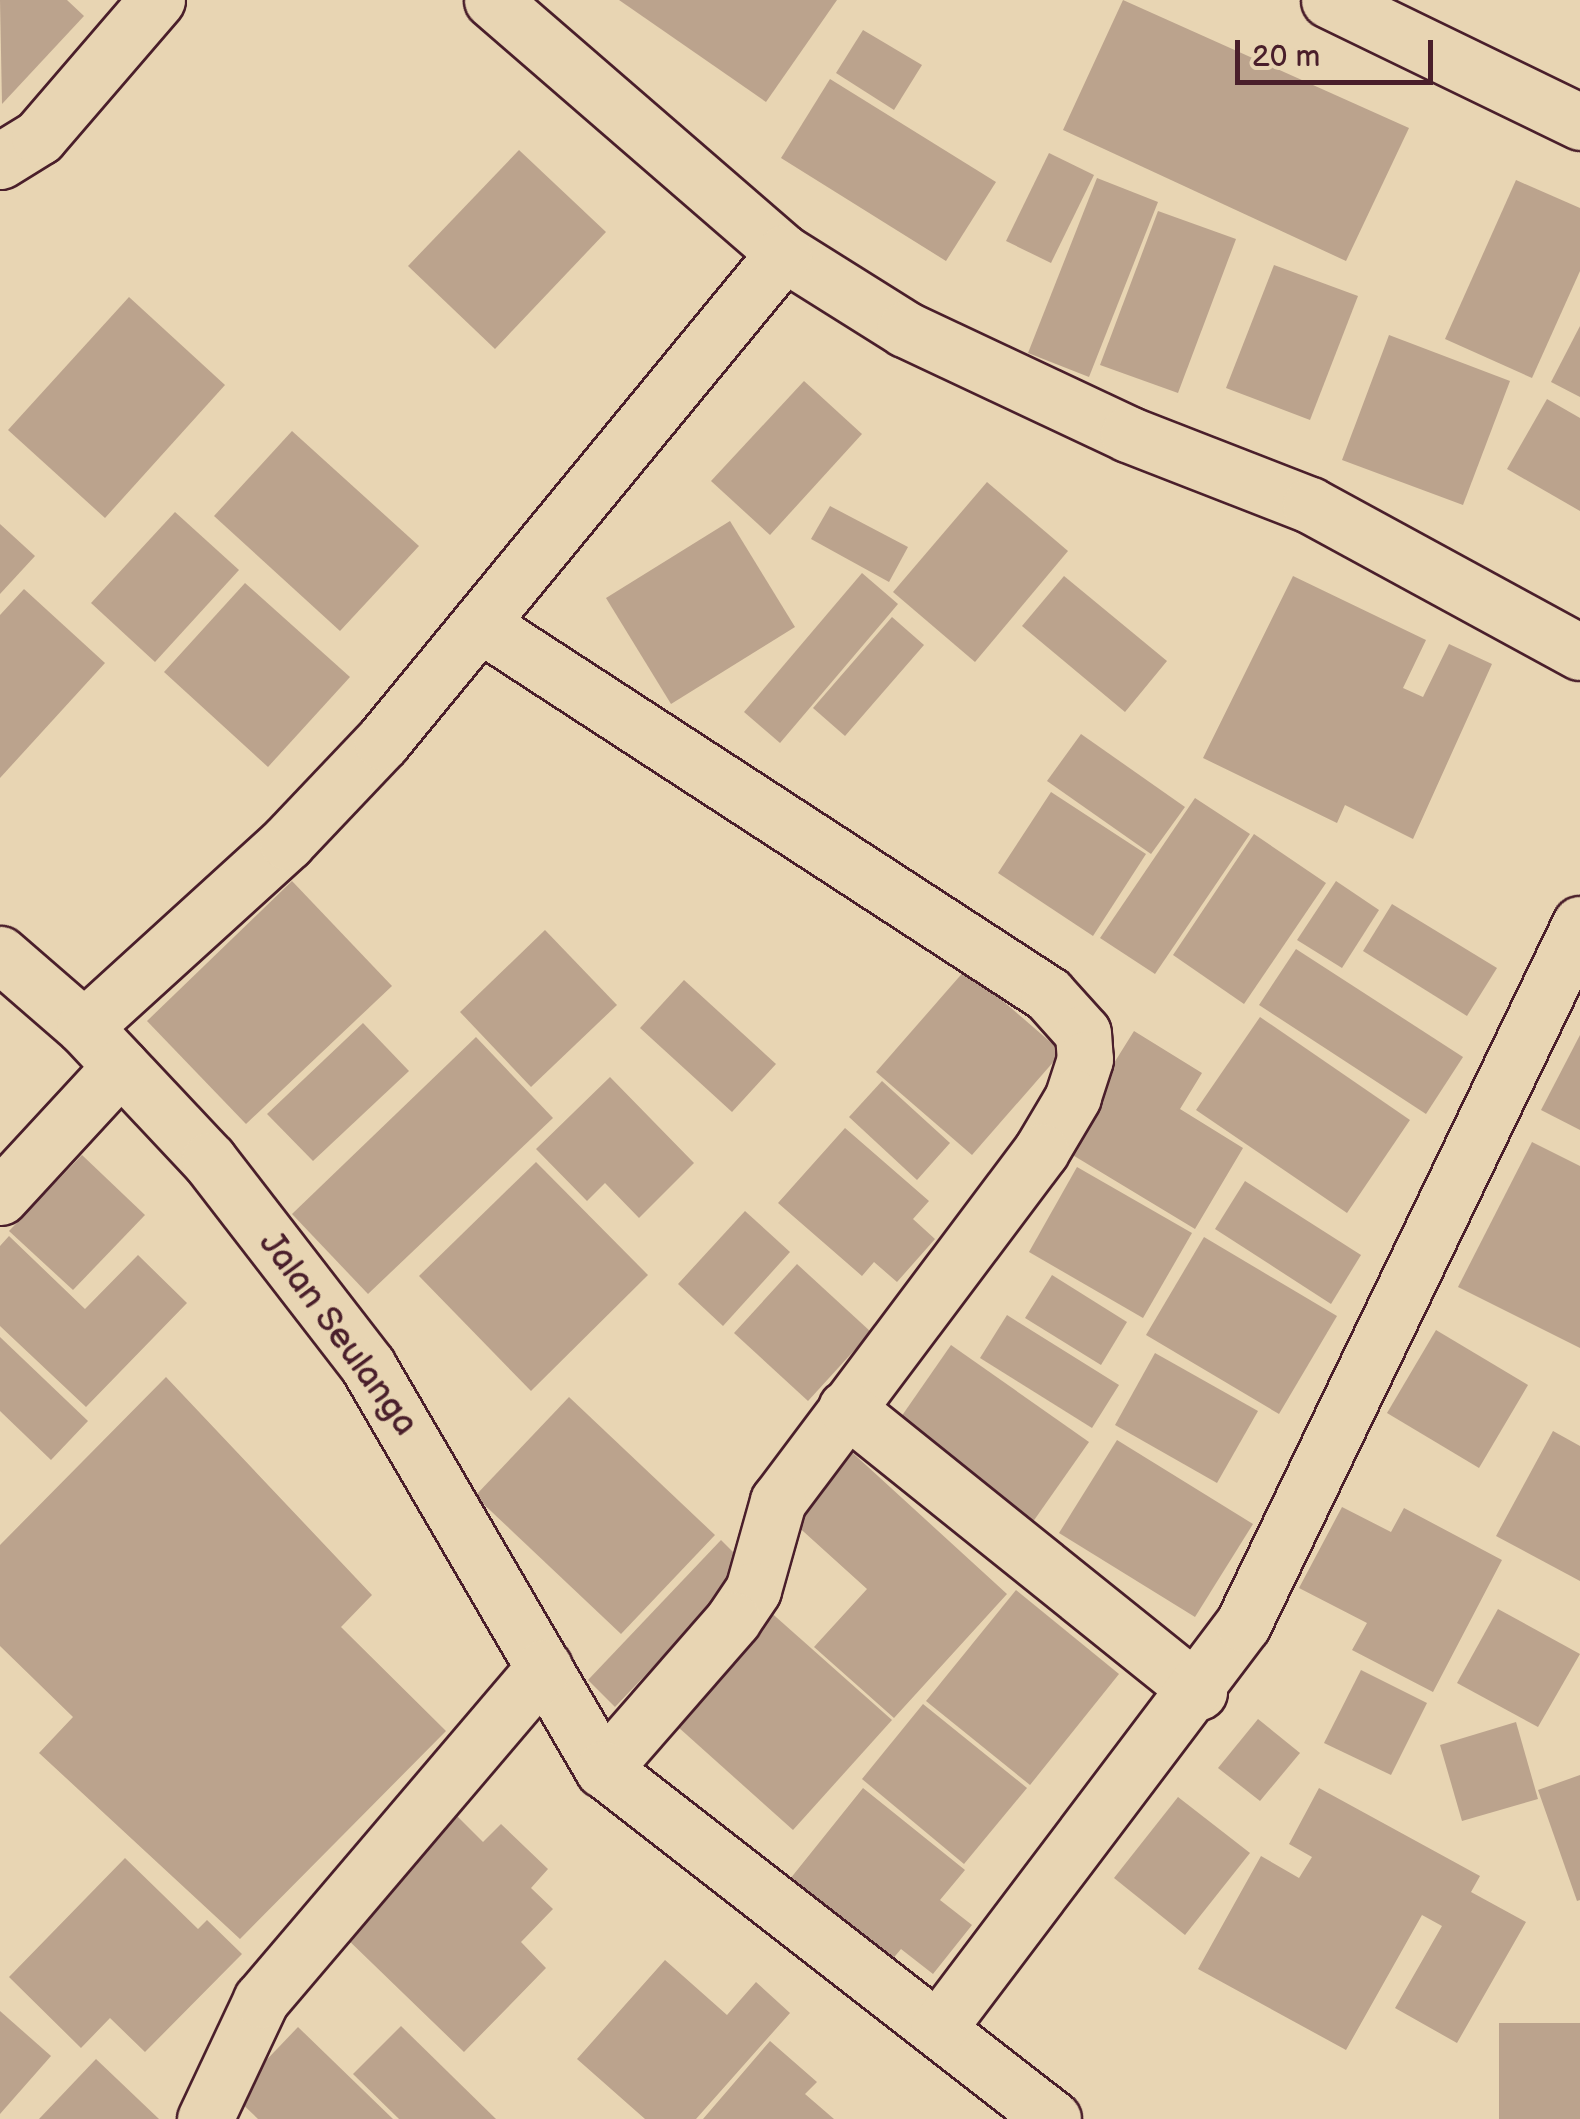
<!DOCTYPE html>
<style>
body{margin:0}
#map{position:relative;width:1580px;height:2119px;overflow:hidden;background:#e8d5b3;font-family:"Balsamiq Sans",sans-serif}
div>[style]{position:absolute}
[style*='--x']{left:calc(var(--x)*1px);top:calc(var(--y)*1px);width:calc(var(--w)*1px);rotate:calc(var(--a)*1deg)}
.building>*{inset:0;background:#bba38d}
.roads{filter:drop-shadow(2px 0 #4a1f2b) drop-shadow(-2px 0 #4a1f2b) drop-shadow(0 2px #4a1f2b) drop-shadow(0 -2px #4a1f2b)}
.minor>*{height:55px;margin:-27.5px;padding:0 27.5px;transform-origin:27.5px;border-radius:27.5px;background:#e8d5b3}
span{translate:-50% -50%;white-space:nowrap;text-align:center;line-height:1.15;-webkit-text-stroke:8px #e8d5b3;paint-order:stroke}
.street-label{font-size:35px;color:#4a1f2b}
.scale{position:absolute;left:1235px;top:40px;width:198px;height:45px;box-sizing:border-box;border:5px solid #4a1f2b;border-top:0;padding-left:12px;font-size:30px;line-height:35px;white-space:nowrap;color:#4a1f2b;-webkit-text-stroke:8px #e8d5b3;paint-order:stroke}
</style>
<div id="map">
<div class="building">
<i style="clip-path:polygon(0 0,67px 0,84px 16px,2px 104px)"></i>
<i style="clip-path:polygon(619px 0,837px 0,766px 102px)"></i>
<i style="clip-path:polygon(1123px 0,1409px 128px,1346px 261px,1063px 130px)"></i>
<i style="clip-path:polygon(863px 30px,922px 65px,894px 110px,836px 73px)"></i>
<i style="clip-path:polygon(830px 79px,996px 182px,946px 261px,781px 158px)"></i>
<i style="clip-path:polygon(519px 150px,606px 232px,495px 349px,408px 266px)"></i>
<i style="clip-path:polygon(1049px 153px,1094px 175px,1051px 263px,1006px 241px)"></i>
<i style="clip-path:polygon(1097px 178px,1158px 202px,1089px 377px,1028px 353px)"></i>
<i style="clip-path:polygon(1516px 180px,1580px 208px,1580px 271px,1532px 378px,1445px 339px)"></i>
<i style="clip-path:polygon(1158px 211px,1236px 239px,1178px 393px,1100px 365px)"></i>
<i style="clip-path:polygon(1274px 265px,1358px 296px,1310px 420px,1226px 388px)"></i>
<i style="clip-path:polygon(129px 297px,225px 385px,105px 518px,8px 430px)"></i>
<i style="clip-path:polygon(1580px 326px,1580px 397px,1551px 382px)"></i>
<i style="clip-path:polygon(1389px 335px,1510px 381px,1463px 505px,1342px 460px)"></i>
<i style="clip-path:polygon(804px 381px,862px 434px,770px 535px,711px 481px)"></i>
<i style="clip-path:polygon(1547px 399px,1580px 418px,1580px 511px,1507px 469px)"></i>
<i style="clip-path:polygon(292px 431px,419px 546px,340px 631px,214px 516px)"></i>
<i style="clip-path:polygon(987px 482px,1068px 551px,975px 662px,893px 592px)"></i>
<i style="clip-path:polygon(830px 506px,908px 547px,889px 582px,811px 539px)"></i>
<i style="clip-path:polygon(175px 512px,239px 570px,155px 662px,91px 603px)"></i>
<i style="clip-path:polygon(730px 521px,795px 627px,671px 704px,606px 598px)"></i>
<i style="clip-path:polygon(0 524px,35px 556px,0 594px)"></i>
<i style="clip-path:polygon(862px 573px,898px 604px,780px 743px,744px 712px)"></i>
<i style="clip-path:polygon(1064px 576px,1167px 661px,1125px 712px,1022px 626px)"></i>
<i style="clip-path:polygon(1293px 576px,1426px 640px,1403px 688px,1423px 697px,1449px 644px,1492px 664px,1413px 839px,1345px 805px,1337px 823px,1203px 758px)"></i>
<i style="clip-path:polygon(245px 583px,350px 677px,268px 767px,164px 672px)"></i>
<i style="clip-path:polygon(24px 589px,105px 663px,0 778px,0 615px)"></i>
<i style="clip-path:polygon(892px 617px,924px 645px,845px 736px,813px 708px)"></i>
<i style="clip-path:polygon(1081px 734px,1185px 807px,1151px 854px,1047px 781px)"></i>
<i style="clip-path:polygon(1051px 792px,1146px 854px,1093px 936px,998px 873px)"></i>
<i style="clip-path:polygon(1195px 798px,1250px 834px,1155px 974px,1100px 938px)"></i>
<i style="clip-path:polygon(1254px 834px,1326px 883px,1244px 1004px,1173px 955px)"></i>
<i style="clip-path:polygon(292px 881px,392px 986px,246px 1124px,147px 1021px)"></i>
<i style="clip-path:polygon(1336px 881px,1379px 910px,1342px 968px,1297px 940px)"></i>
<i style="clip-path:polygon(1392px 904px,1497px 968px,1467px 1016px,1363px 951px)"></i>
<i style="clip-path:polygon(545px 930px,617px 1005px,531px 1087px,460px 1012px)"></i>
<i style="clip-path:polygon(1296px 949px,1463px 1057px,1426px 1114px,1259px 1005px)"></i>
<i style="clip-path:polygon(966px 969px,1062px 1052px,972px 1155px,876px 1072px)"></i>
<i style="clip-path:polygon(684px 980px,776px 1064px,732px 1112px,640px 1028px)"></i>
<i style="clip-path:polygon(1260px 1017px,1410px 1120px,1347px 1213px,1196px 1110px)"></i>
<i style="clip-path:polygon(363px 1023px,409px 1071px,313px 1161px,267px 1114px)"></i>
<i style="clip-path:polygon(1134px 1031px,1202px 1073px,1180px 1109px,1243px 1148px,1195px 1229px,1061px 1148px)"></i>
<i style="clip-path:polygon(1580px 1035px,1580px 1130px,1541px 1110px)"></i>
<i style="clip-path:polygon(476px 1037px,553px 1118px,368px 1294px,292px 1214px)"></i>
<i style="clip-path:polygon(610px 1077px,694px 1163px,639px 1218px,605px 1183px,587px 1201px,536px 1149px)"></i>
<i style="clip-path:polygon(882px 1081px,950px 1143px,917px 1180px,849px 1117px)"></i>
<i style="clip-path:polygon(845px 1128px,929px 1201px,913px 1219px,935px 1239px,897px 1282px,874px 1262px,862px 1276px,778px 1203px)"></i>
<i style="clip-path:polygon(1532px 1142px,1580px 1166px,1580px 1348px,1458px 1287px)"></i>
<i style="clip-path:polygon(82px 1155px,145px 1215px,73px 1290px,9px 1231px)"></i>
<i style="clip-path:polygon(536px 1162px,648px 1275px,531px 1391px,419px 1276px)"></i>
<i style="clip-path:polygon(1077px 1167px,1192px 1233px,1143px 1318px,1029px 1252px)"></i>
<i style="clip-path:polygon(1245px 1181px,1361px 1255px,1331px 1304px,1215px 1229px)"></i>
<i style="clip-path:polygon(745px 1211px,790px 1252px,723px 1326px,678px 1284px)"></i>
<i style="clip-path:polygon(9px 1236px,85px 1309px,138px 1255px,187px 1303px,86px 1407px,0 1326px,0 1246px)"></i>
<i style="clip-path:polygon(1204px 1237px,1337px 1316px,1279px 1414px,1146px 1335px)"></i>
<i style="clip-path:polygon(797px 1264px,871px 1332px,808px 1401px,734px 1333px)"></i>
<i style="clip-path:polygon(1052px 1275px,1127px 1322px,1101px 1365px,1025px 1318px)"></i>
<i style="clip-path:polygon(1007px 1315px,1119px 1385px,1092px 1428px,980px 1358px)"></i>
<i style="clip-path:polygon(1436px 1330px,1528px 1385px,1479px 1468px,1387px 1413px)"></i>
<i style="clip-path:polygon(0 1337px,88px 1421px,51px 1460px,0 1411px)"></i>
<i style="clip-path:polygon(951px 1345px,1089px 1442px,1030px 1526px,892px 1430px)"></i>
<i style="clip-path:polygon(1155px 1353px,1258px 1411px,1217px 1483px,1115px 1425px)"></i>
<i style="clip-path:polygon(166px 1377px,372px 1595px,341px 1627px,446px 1731px,240px 1939px,39px 1753px,73px 1717px,0 1646px,0 1545px)"></i>
<i style="clip-path:polygon(569px 1397px,715px 1535px,621px 1634px,475px 1496px)"></i>
<i style="clip-path:polygon(1553px 1431px,1580px 1446px,1580px 1581px,1496px 1536px)"></i>
<i style="clip-path:polygon(1117px 1440px,1253px 1524px,1195px 1617px,1059px 1533px)"></i>
<i style="clip-path:polygon(844px 1445px,1007px 1594px,894px 1718px,814px 1647px,867px 1589px,783px 1513px)"></i>
<i style="clip-path:polygon(1342px 1507px,1391px 1532px,1404px 1508px,1502px 1560px,1433px 1692px,1352px 1650px,1367px 1623px,1299px 1588px)"></i>
<i style="clip-path:polygon(721px 1540px,748px 1567px,615px 1707px,588px 1680px)"></i>
<i style="clip-path:polygon(1016px 1590px,1119px 1674px,1030px 1785px,926px 1701px)"></i>
<i style="clip-path:polygon(767px 1609px,892px 1720px,793px 1830px,668px 1718px)"></i>
<i style="clip-path:polygon(1498px 1609px,1580px 1654px,1538px 1727px,1457px 1683px)"></i>
<i style="clip-path:polygon(1361px 1670px,1427px 1703px,1391px 1775px,1324px 1743px)"></i>
<i style="clip-path:polygon(923px 1704px,1027px 1788px,964px 1864px,862px 1779px)"></i>
<i style="clip-path:polygon(1258px 1719px,1300px 1753px,1260px 1801px,1218px 1768px)"></i>
<i style="clip-path:polygon(1516px 1722px,1538px 1799px,1462px 1821px,1440px 1745px)"></i>
<i style="clip-path:polygon(1580px 1775px,1580px 1900px,1577px 1901px,1538px 1790px)"></i>
<i style="clip-path:polygon(863px 1788px,965px 1870px,940px 1900px,972px 1925px,933px 1974px,901px 1949px,891px 1961px,790px 1879px)"></i>
<i style="clip-path:polygon(1319px 1788px,1480px 1876px,1471px 1892px,1526px 1922px,1457px 2043px,1395px 2008px,1442px 1926px,1422px 1915px,1346px 2050px,1198px 1969px,1261px 1856px,1299px 1878px,1312px 1857px,1289px 1844px)"></i>
<i style="clip-path:polygon(1178px 1797px,1250px 1853px,1185px 1935px,1114px 1878px)"></i>
<i style="clip-path:polygon(457px 1816px,483px 1842px,501px 1824px,548px 1869px,531px 1888px,553px 1909px,521px 1942px,546px 1968px,464px 2052px,342px 1934px)"></i>
<i style="clip-path:polygon(125px 1858px,198px 1929px,207px 1920px,242px 1954px,145px 2052px,110px 2018px,81px 2048px,9px 1977px)"></i>
<i style="clip-path:polygon(665px 1960px,727px 2015px,756px 1982px,790px 2013px,696px 2119px,645px 2119px,577px 2059px)"></i>
<i style="clip-path:polygon(0 2011px,51px 2056px,0 2114px)"></i>
<i style="clip-path:polygon(1499px 2023px,1580px 2023px,1580px 2119px,1499px 2119px)"></i>
<i style="clip-path:polygon(401px 2026px,496px 2119px,399px 2119px,353px 2074px)"></i>
<i style="clip-path:polygon(298px 2027px,393px 2119px,258px 2119px,233px 2095px)"></i>
<i style="clip-path:polygon(770px 2041px,817px 2082px,805px 2094px,834px 2119px,703px 2119px)"></i>
<i style="clip-path:polygon(96px 2059px,159px 2119px,39px 2119px)"></i>
</div>
<div class="roads">
<div class="minor">
<i style="--x:492;--y:0;--w:386;--a:40.9"></i>
<i style="--x:784;--y:253;--w:143;--a:32.1"></i>
<i style="--x:905;--y:329;--w:246;--a:25.2"></i>
<i style="--x:1128;--y:434;--w:195;--a:21.3"></i>
<i style="--x:1310;--y:505;--w:307;--a:28.6"></i>
<i style="--x:1329;--y:0;--w:279;--a:25.9"></i>
<i style="--x:0;--y:161;--w:46;--a:-31.6"></i>
<i style="--x:39;--y:137;--w:181;--a:-49.3"></i>
<i style="--x:483;--y:626;--w:674;--a:33.08"></i>
<i style="--x:1048;--y:994;--w:52;--a:48.1"></i>
<i style="--x:1083;--y:1033;--w:26;--a:86"></i>
<i style="--x:1085;--y:1059;--w:40;--a:108"></i>
<i style="--x:1073;--y:1097;--w:63;--a:120.7"></i>
<i style="--x:1041;--y:1151;--w:438;--a:126.9"></i>
<i style="--x:778;--y:1501;--w:92;--a:105.7"></i>
<i style="--x:753;--y:1590;--w:36;--a:124"></i>
<i style="--x:733;--y:1620;--w:198;--a:131.1"></i>
<i style="--x:0;--y:954;--w:111;--a:41"></i>
<i style="--x:84;--y:1027;--w:183;--a:46.8"></i>
<i style="--x:209;--y:1160;--w:260;--a:52.3"></i>
<i style="--x:368;--y:1366;--w:467;--a:59.8"></i>
<i style="--x:603;--y:1769;--w:570;--a:37.87"></i>
<i style="--x:84;--y:1027;--w:275;--a:-42.3"></i>
<i style="--x:287;--y:842;--w:138;--a:-46.5"></i>
<i style="--x:382;--y:742;--w:633;--a:-50.58"></i>
<i style="--x:0;--y:1197;--w:178;--a:-47.3"></i>
<i style="--x:846;--y:1408;--w:453;--a:38.8"></i>
<i style="--x:938;--y:2028;--w:506;--a:-52.95"></i>
<i style="--x:1243;--y:1624;--w:777;--a:-64.29"></i>
<i style="--x:205;--y:2119;--w:132;--a:-64.8"></i>
<i style="--x:261;--y:2000;--w:437;--a:-49.6"></i>
</div>
</div>
<div class="street-label">
<span style="left:338px;top:1334px;rotate:54deg">Jalan Seulanga</span>
</div>
<div class="scale">20 m</div>
</div>
